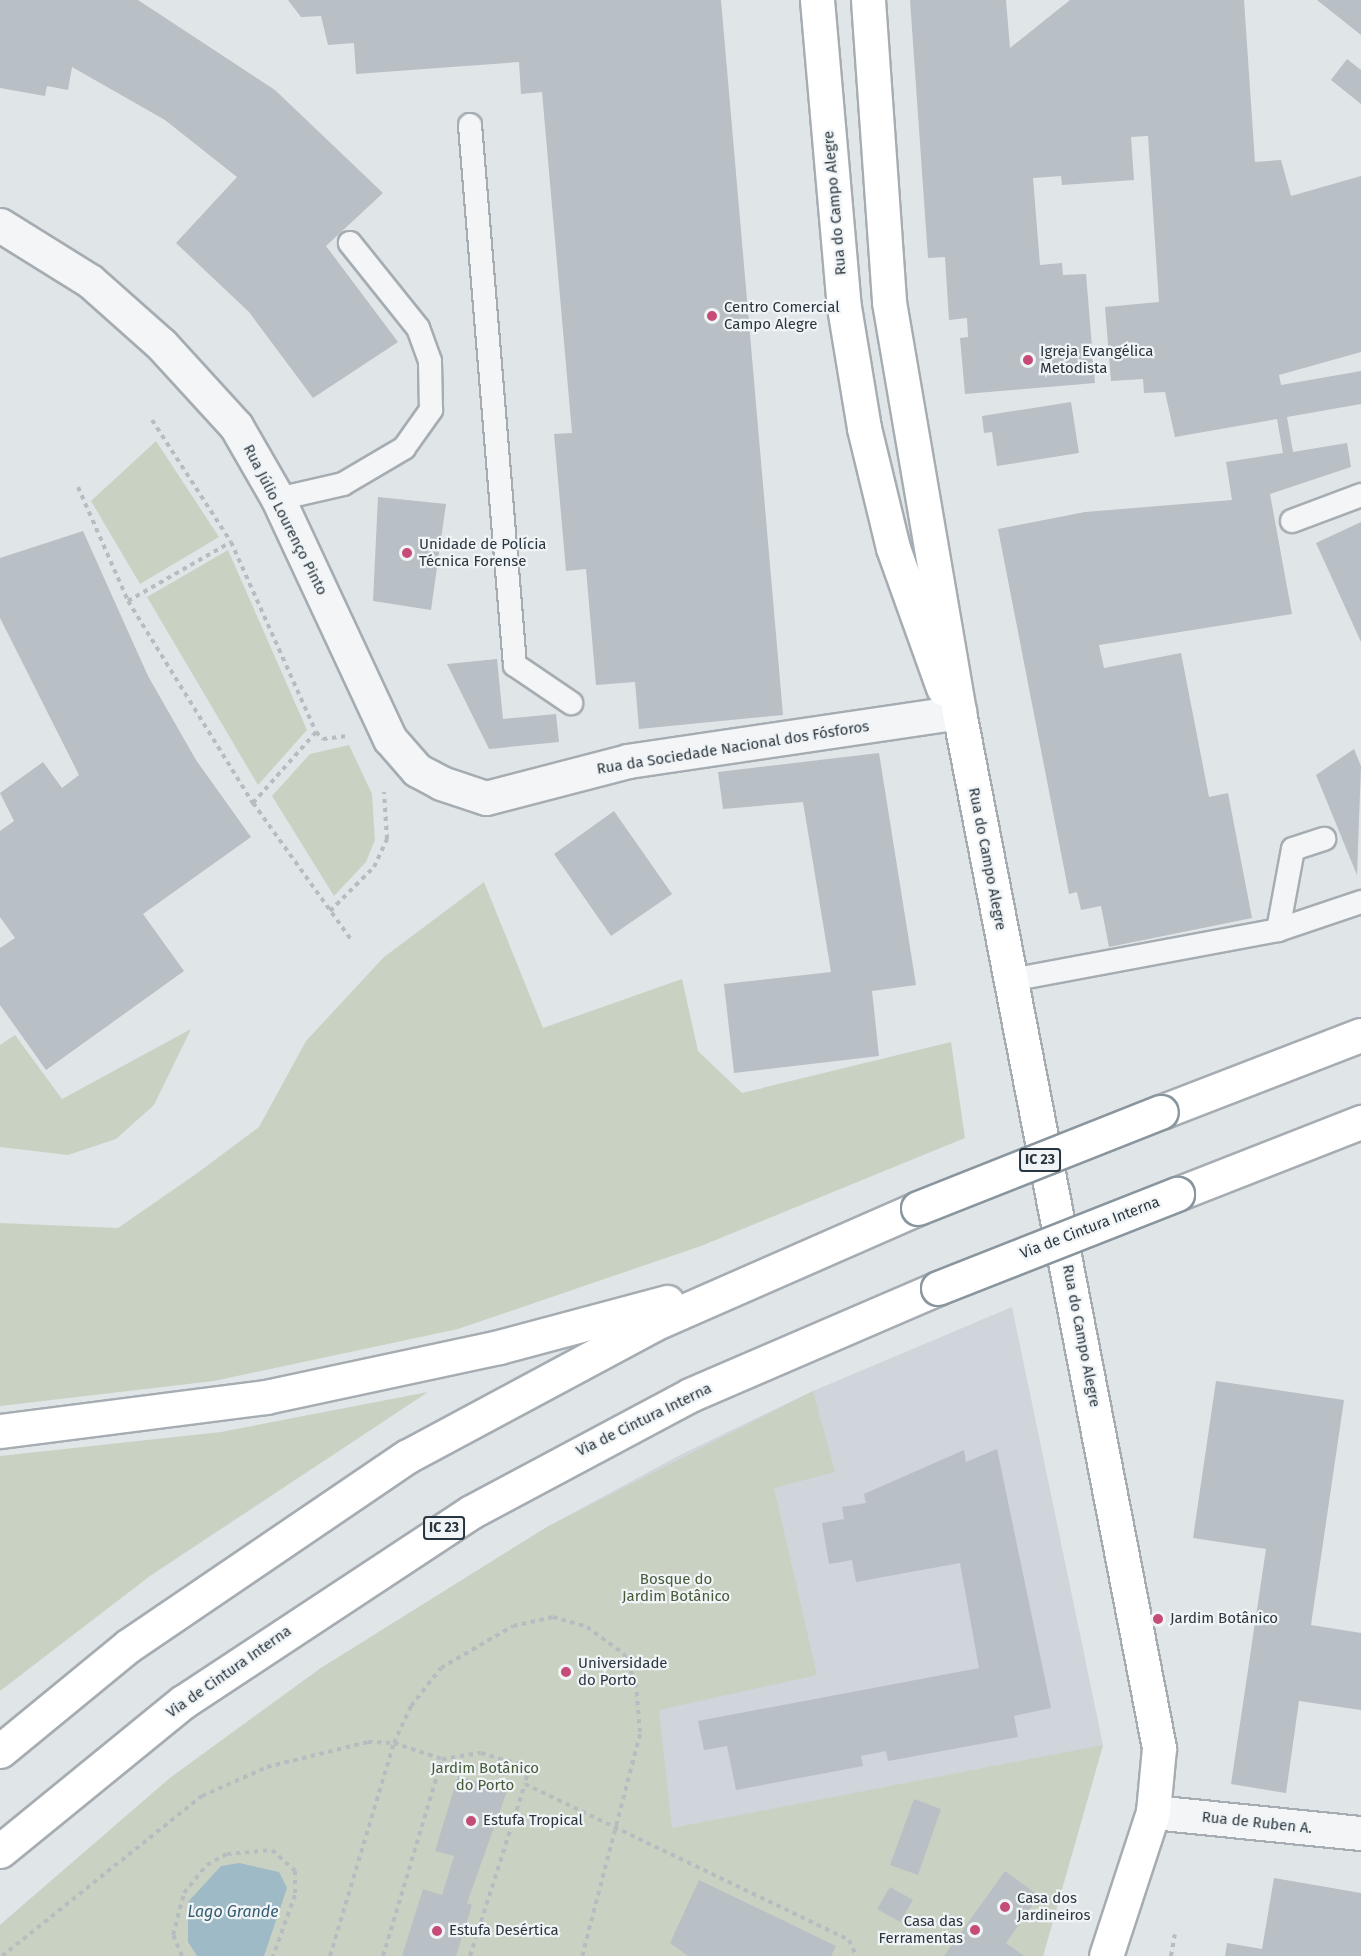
<!DOCTYPE html>
<meta charset="utf-8">
<style>
body{margin:0}
#map{position:relative;width:1361px;height:1956px;overflow:hidden;background:#e0e5e8;font-family:"Fira Sans",sans-serif}
div>[style]{position:absolute}
[style*='--x']{left:calc(var(--x)*1px);top:calc(var(--y)*1px);width:calc(var(--w)*1px);rotate:calc(var(--a)*1deg)}
.built>*{inset:0;background:#cfd5da}
.green>*{inset:0;background:#c9d2c2}
.water>*{inset:0;background:#9dbac6}
.building>*{inset:0;background:#b8bfc5}
.path>*{height:4px;margin-top:-2px;transform-origin:0;background:repeating-linear-gradient(90deg,#b7bcc0 0 4.5px,transparent 0 9px)}
.roads{filter:drop-shadow(2px 0 #a6adb2) drop-shadow(-2px 0 #a6adb2) drop-shadow(0 2px #a6adb2) drop-shadow(0 -2px #a6adb2)}
.service>*{height:22px;margin:-11px;padding:0 11px;transform-origin:11px;border-radius:11px;background:#f3f5f7}
.minor>*{height:33px;margin:-16.5px;padding:0 16.5px;transform-origin:16.5px;border-radius:16.5px;background:#f3f5f7}
.secondary>*{height:33px;margin:-16.5px;padding:0 16.5px;transform-origin:16.5px;border-radius:16.5px;background:#fff}
.motorway>*{height:33px;margin:-16.5px;padding:0 16.5px;transform-origin:16.5px;border-radius:16.5px;background:#fff}
.bridges{filter:drop-shadow(2px 0 #89969e) drop-shadow(-2px 0 #89969e) drop-shadow(0 2px #89969e) drop-shadow(0 -2px #89969e)}
.motorway-bridge>*{height:33px;margin:-16.5px;padding:0 16.5px;transform-origin:16.5px;border-radius:16.5px;background:#fff}
.dots>*{width:16px;height:16px;translate:-50% -50%;box-sizing:border-box;border:3px solid #f0f4f6;border-radius:50%}
span{translate:-50% -50%;white-space:nowrap;text-align:center;line-height:1.15;-webkit-text-stroke:4.5px #f0f4f6;paint-order:stroke}
.shield-label span{padding:2px 4px;background:#f0f4f6;border:2px solid;border-radius:4px;-webkit-text-stroke-width:0}
.shield-label{font-size:14px;color:#2a363f;font-weight:700}
.street-label{font-size:15px;color:#2a363f}
.poi-label{font-size:15px;color:#2a363f}
.left{translate:0 -50%;text-align:left}
.right{translate:-100% -50%;text-align:right}
.park-label{font-size:15px;color:#455a38}
.water-label{font-size:16px;color:#365c71;font-style:italic}
</style>
<div id="map">
<div class="built">
<i style="clip-path:polygon(1012px 1307px,1103px 1745px,1043px 1956px,0 1956px,0 1925px,170px 1778px,321px 1668px,547px 1527px,680px 1455px,813px 1391px)"></i>
</div>
<div class="green">
<i style="clip-path:polygon(156px 441px,219px 537px,140px 584px,91px 501px)"></i>
<i style="clip-path:polygon(228px 550px,307px 730px,258px 785px,147px 597px)"></i>
<i style="clip-path:polygon(349px 745px,372px 794px,375px 840px,366px 862px,334px 896px,272px 796px,310px 754px)"></i>
<i style="clip-path:polygon(484px 882px,543px 1028px,682px 979px,698px 1051px,742px 1093px,951px 1042px,965px 1138px,701px 1246px,458px 1329px,214px 1381px,0 1406px,0 1223px,118px 1228px,196px 1174px,259px 1127px,306px 1041px,384px 957px)"></i>
<i style="clip-path:polygon(191px 1029px,154px 1105px,116px 1139px,68px 1155px,0 1147px,0 1045px,15px 1035px,62px 1099px)"></i>
<i style="clip-path:polygon(813px 1391px,835px 1472px,774px 1488px,817px 1675px,659px 1710px,672px 1828px,1103px 1745px,1043px 1956px,0 1956px,0 1925px,170px 1778px,321px 1668px,547px 1527px)"></i>
<i style="clip-path:polygon(428px 1392px,150px 1576px,0 1691px,0 1456px,221px 1432px)"></i>
</div>
<div class="water">
<i style="clip-path:polygon(239px 1863px,279px 1872px,287px 1888px,264px 1956px,197px 1956px,188px 1942px,188px 1902px,221px 1866px)"></i>
</div>
<div class="building">
<i style="clip-path:polygon(0 0,138px 0,275px 90px,383px 193px,326px 246px,398px 342px,313px 398px,249px 312px,176px 243px,237px 177px,165px 120px,72px 67px,68px 90px,47px 86px,45px 96px,0 88px)"></i>
<i style="clip-path:polygon(288px 0,721px 0,783px 715px,639px 729px,635px 682px,596px 685px,586px 569px,566px 571px,554px 434px,572px 433px,542px 92px,521px 94px,519px 62px,356px 74px,354px 43px,328px 45px,321px 16px,301px 17px)"></i>
<i style="clip-path:polygon(910px 0,1006px 0,1010px 48px,1070px 0,1244px 0,1255px 162px,1281px 160px,1291px 196px,1361px 176px,1361px 352px,1279px 375px,1281px 385px,1361px 371px,1361px 404px,1287px 417px,1293px 452px,1347px 443px,1351px 467px,1270px 494px,1292px 614px,1099px 645px,1104px 668px,1181px 653px,1209px 797px,1228px 793px,1252px 918px,1109px 947px,1101px 906px,1081px 910px,1077px 892px,1069px 894px,998px 529px,1085px 512px,1232px 500px,1226px 462px,1283px 453px,1277px 419px,1175px 437px,1165px 392px,1144px 393px,1143px 379px,1111px 381px,1105px 307px,1159px 302px,1148px 136px,1131px 137px,1134px 180px,1062px 185px,1061px 176px,1033px 178px,1040px 265px,1062px 263px,1063px 275px,1086px 274px,1095px 383px,965px 394px,960px 338px,968px 337px,967px 318px,949px 320px,945px 257px,928px 258px)"></i>
<i style="clip-path:polygon(1317px 0,1361px 0,1361px 35px)"></i>
<i style="clip-path:polygon(1347px 59px,1361px 70px,1361px 104px,1331px 80px)"></i>
<i style="clip-path:polygon(1071px 402px,1079px 453px,997px 466px,992px 432px,984px 433px,982px 416px)"></i>
<i style="clip-path:polygon(378px 497px,446px 504px,431px 610px,373px 601px)"></i>
<i style="clip-path:polygon(1361px 522px,1361px 642px,1316px 543px)"></i>
<i style="clip-path:polygon(83px 531px,148px 676px,196px 760px,251px 837px,143px 914px,184px 971px,46px 1070px,0 1005px,0 948px,15px 938px,0 917px,0 831px,14px 821px,0 793px,43px 762px,62px 788px,79px 775px,0 618px,0 558px)"></i>
<i style="clip-path:polygon(497px 659px,503px 719px,556px 714px,559px 742px,489px 749px,447px 664px)"></i>
<i style="clip-path:polygon(1354px 749px,1361px 766px,1357px 875px,1316px 775px)"></i>
<i style="clip-path:polygon(879px 753px,916px 985px,872px 991px,879px 1056px,734px 1073px,724px 984px,831px 972px,803px 802px,723px 809px,718px 772px)"></i>
<i style="clip-path:polygon(614px 811px,672px 894px,611px 936px,554px 854px)"></i>
<i style="clip-path:polygon(1216px 1381px,1344px 1400px,1311px 1625px,1361px 1633px,1361px 1710px,1299px 1701px,1286px 1793px,1231px 1784px,1266px 1549px,1193px 1538px)"></i>
<i style="clip-path:polygon(997px 1449px,1051px 1708px,1014px 1716px,1018px 1737px,888px 1761px,886px 1751px,861px 1756px,863px 1766px,736px 1790px,727px 1746px,704px 1750px,698px 1721px,979px 1668px,960px 1563px,856px 1582px,852px 1560px,829px 1564px,822px 1523px,844px 1519px,842px 1507px,866px 1503px,864px 1494px,964px 1450px,966px 1462px)"></i>
<i style="clip-path:polygon(458px 1776px,507px 1791px,467px 1903px,472px 1905px,456px 1956px,402px 1956px,423px 1889px,442px 1895px,454px 1856px,435px 1851px)"></i>
<i style="clip-path:polygon(914px 1799px,941px 1809px,918px 1875px,890px 1865px)"></i>
<i style="clip-path:polygon(1005px 1871px,1039px 1896px,1006px 1943px,1024px 1956px,944px 1956px)"></i>
<i style="clip-path:polygon(1274px 1878px,1361px 1893px,1361px 1956px,1225px 1956px,1227px 1943px,1262px 1949px)"></i>
<i style="clip-path:polygon(699px 1880px,836px 1946px,831px 1956px,688px 1956px,670px 1943px)"></i>
<i style="clip-path:polygon(890px 1887px,913px 1900px,900px 1922px,877px 1909px)"></i>
</div>
<div class="path">
<i style="--x:152;--y:420;--w:145;--a:57.1"></i>
<i style="--x:231;--y:542;--w:208;--a:65.9"></i>
<i style="--x:316;--y:732;--w:10;--a:45"></i>
<i style="--x:323;--y:739;--w:24;--a:-7"></i>
<i style="--x:78;--y:487;--w:124;--a:66.3"></i>
<i style="--x:128;--y:601;--w:238;--a:58.3"></i>
<i style="--x:253;--y:803;--w:170;--a:54.3"></i>
<i style="--x:128;--y:601;--w:119;--a:-29.8"></i>
<i style="--x:253;--y:803;--w:95;--a:-48.4"></i>
<i style="--x:330;--y:911;--w:62;--a:-45"></i>
<i style="--x:374;--y:867;--w:31;--a:-65"></i>
<i style="--x:387;--y:839;--w:47;--a:-93.7"></i>
<i style="--x:2;--y:1956;--w:256;--a:-38.7"></i>
<i style="--x:202;--y:1796;--w:71;--a:-24"></i>
<i style="--x:267;--y:1767;--w:104;--a:-13.9"></i>
<i style="--x:368;--y:1742;--w:26;--a:2"></i>
<i style="--x:394;--y:1743;--w:51;--a:18.4"></i>
<i style="--x:182;--y:1956;--w:23;--a:-113"></i>
<i style="--x:173;--y:1935;--w:43;--a:-75.3"></i>
<i style="--x:184;--y:1893;--w:36;--a:-51"></i>
<i style="--x:207;--y:1865;--w:23;--a:-29"></i>
<i style="--x:227;--y:1854;--w:45;--a:-5.1"></i>
<i style="--x:272;--y:1850;--w:31;--a:42"></i>
<i style="--x:295;--y:1871;--w:24;--a:90"></i>
<i style="--x:295;--y:1895;--w:65;--a:109.8"></i>
<i style="--x:330;--y:1956;--w:222;--a:-73.3"></i>
<i style="--x:394;--y:1743;--w:41;--a:-65.3"></i>
<i style="--x:411;--y:1706;--w:48;--a:-51.7"></i>
<i style="--x:441;--y:1668;--w:83;--a:-30.3"></i>
<i style="--x:513;--y:1626;--w:41;--a:-12.7"></i>
<i style="--x:553;--y:1617;--w:35;--a:16"></i>
<i style="--x:587;--y:1627;--w:46;--a:36.1"></i>
<i style="--x:624;--y:1654;--w:31;--a:68"></i>
<i style="--x:636;--y:1683;--w:51;--a:85.5"></i>
<i style="--x:640;--y:1734;--w:229;--a:104.6"></i>
<i style="--x:383;--y:1956;--w:206;--a:-73.3"></i>
<i style="--x:442;--y:1759;--w:39;--a:-9"></i>
<i style="--x:481;--y:1753;--w:50;--a:16.3"></i>
<i style="--x:529;--y:1767;--w:17;--a:103"></i>
<i style="--x:525;--y:1784;--w:360;--a:25.7"></i>
<i style="--x:849;--y:1940;--w:17;--a:66"></i>
<i style="--x:470;--y:1956;--w:181;--a:-72.3"></i>
<i style="--x:1171;--y:1956;--w:22;--a:-80"></i>
</div>
<div class="roads">
<div class="service">
<i style="--x:470;--y:125;--w:542;--a:85.24"></i>
<i style="--x:515;--y:665;--w:68;--a:34.2"></i>
<i style="--x:278;--y:499;--w:67;--a:-13"></i>
<i style="--x:343;--y:484;--w:71;--a:-30.5"></i>
<i style="--x:404;--y:448;--w:47;--a:-54.6"></i>
<i style="--x:431;--y:410;--w:49;--a:-91.2"></i>
<i style="--x:430;--y:361;--w:35;--a:-110"></i>
<i style="--x:418;--y:328;--w:109;--a:-128.7"></i>
<i style="--x:1292;--y:521;--w:74;--a:-20.6"></i>
<i style="--x:1278;--y:930;--w:82;--a:-79.5"></i>
<i style="--x:1293;--y:849;--w:33;--a:-18"></i>
<i style="--x:1011;--y:980;--w:272;--a:-10.6"></i>
<i style="--x:1278;--y:930;--w:88;--a:-18.6"></i>
</div>
<div class="minor">
<i style="--x:0;--y:225;--w:106;--a:31.9"></i>
<i style="--x:90;--y:281;--w:95;--a:41.6"></i>
<i style="--x:161;--y:344;--w:111;--a:47.6"></i>
<i style="--x:236;--y:426;--w:84;--a:60.1"></i>
<i style="--x:278;--y:499;--w:265;--a:65"></i>
<i style="--x:390;--y:739;--w:41;--a:48.9"></i>
<i style="--x:417;--y:770;--w:27;--a:28"></i>
<i style="--x:441;--y:783;--w:47;--a:18.4"></i>
<i style="--x:486;--y:798;--w:147;--a:-14.6"></i>
<i style="--x:628;--y:761;--w:335;--a:-8.4"></i>
<i style="--x:1153;--y:1812;--w:209;--a:5.8"></i>
</div>
<div class="secondary">
<i style="--x:817;--y:0;--w:308;--a:85"></i>
<i style="--x:844;--y:307;--w:123;--a:80.6"></i>
<i style="--x:864;--y:428;--w:123;--a:76.4"></i>
<i style="--x:893;--y:548;--w:149;--a:70.3"></i>
<i style="--x:868;--y:0;--w:303;--a:86"></i>
<i style="--x:889;--y:302;--w:416;--a:80.3"></i>
<i style="--x:959;--y:712;--w:1055;--a:79.07"></i>
<i style="--x:1159;--y:1748;--w:64;--a:95.4"></i>
<i style="--x:1153;--y:1812;--w:151;--a:108.1"></i>
</div>
<div class="motorway">
<i style="--x:1161;--y:1112;--w:214;--a:-21.1"></i>
<i style="--x:1177;--y:1194;--w:198;--a:-21.4"></i>
<i style="--x:0;--y:1431;--w:268;--a:-7.3"></i>
<i style="--x:266;--y:1397;--w:238;--a:-12.1"></i>
<i style="--x:499;--y:1347;--w:174;--a:-15"></i>
<i style="--x:0;--y:1751;--w:166;--a:-39.4"></i>
<i style="--x:128;--y:1646;--w:338;--a:-34.2"></i>
<i style="--x:408;--y:1456;--w:279;--a:-28.2"></i>
<i style="--x:654;--y:1324;--w:288;--a:-23.7"></i>
<i style="--x:0;--y:1851;--w:236;--a:-39.2"></i>
<i style="--x:183;--y:1702;--w:345;--a:-33.4"></i>
<i style="--x:471;--y:1512;--w:248;--a:-28.1"></i>
<i style="--x:690;--y:1395;--w:270;--a:-23.3"></i>
</div>
</div>
<div class="bridges">
<div class="motorway-bridge">
<i style="--x:918;--y:1208;--w:261;--a:-21.6"></i>
<i style="--x:938;--y:1288;--w:257;--a:-21.5"></i>
</div>
</div>
<div class="dots">
<i style="left:712px;top:316px;background:#c64c78"></i>
<i style="left:1028px;top:360px;background:#c64c78"></i>
<i style="left:407px;top:553px;background:#c64c78"></i>
<i style="left:1158px;top:1619px;background:#c64c78"></i>
<i style="left:566px;top:1672px;background:#c64c78"></i>
<i style="left:471px;top:1821px;background:#c64c78"></i>
<i style="left:1005px;top:1907px;background:#c64c78"></i>
<i style="left:975px;top:1930px;background:#c64c78"></i>
<i style="left:437px;top:1931px;background:#c64c78"></i>
</div>
<div class="shield-label">
<span style="left:1040px;top:1160px">IC 23</span>
<span style="left:444px;top:1528px">IC 23</span>
</div>
<div class="street-label">
<span style="left:835px;top:203px;rotate:-95deg">Rua do Campo Alegre</span>
<span style="left:285px;top:520px;rotate:63deg">Rua Júlio Lourenço Pinto</span>
<span style="left:733px;top:748px;rotate:-9deg">Rua da Sociedade Nacional dos Fósforos</span>
<span style="left:987px;top:859px;rotate:79deg">Rua do Campo Alegre</span>
<span style="left:1090px;top:1228px;rotate:-21deg">Via de Cintura Interna</span>
<span style="left:1081px;top:1336px;rotate:79deg">Rua do Campo Alegre</span>
<span style="left:644px;top:1420px;rotate:-26deg">Via de Cintura Interna</span>
<span style="left:229px;top:1672px;rotate:-35deg">Via de Cintura Interna</span>
<span style="left:1257px;top:1823px;rotate:6deg">Rua de Ruben A.</span>
</div>
<div class="poi-label">
<span class="left" style="left:724px;top:316px">Centro Comercial<br>Campo Alegre</span>
<span class="left" style="left:1040px;top:360px">Igreja Evangélica<br>Metodista</span>
<span class="left" style="left:419px;top:553px">Unidade de Polícia<br>Técnica Forense</span>
<span class="left" style="left:1170px;top:1619px">Jardim Botânico</span>
<span class="left" style="left:578px;top:1672px">Universidade<br>do Porto</span>
<span class="left" style="left:483px;top:1821px">Estufa Tropical</span>
<span class="left" style="left:1017px;top:1907px">Casa dos<br>Jardineiros</span>
<span class="right" style="left:963px;top:1930px">Casa das<br>Ferramentas</span>
<span class="left" style="left:449px;top:1931px">Estufa Desértica</span>
</div>
<div class="park-label">
<span style="left:676px;top:1588px">Bosque do<br>Jardim Botânico</span>
<span style="left:485px;top:1777px">Jardim Botânico<br>do Porto</span>
</div>
<div class="water-label">
<span style="left:233px;top:1912px">Lago Grande</span>
</div>
</div>
